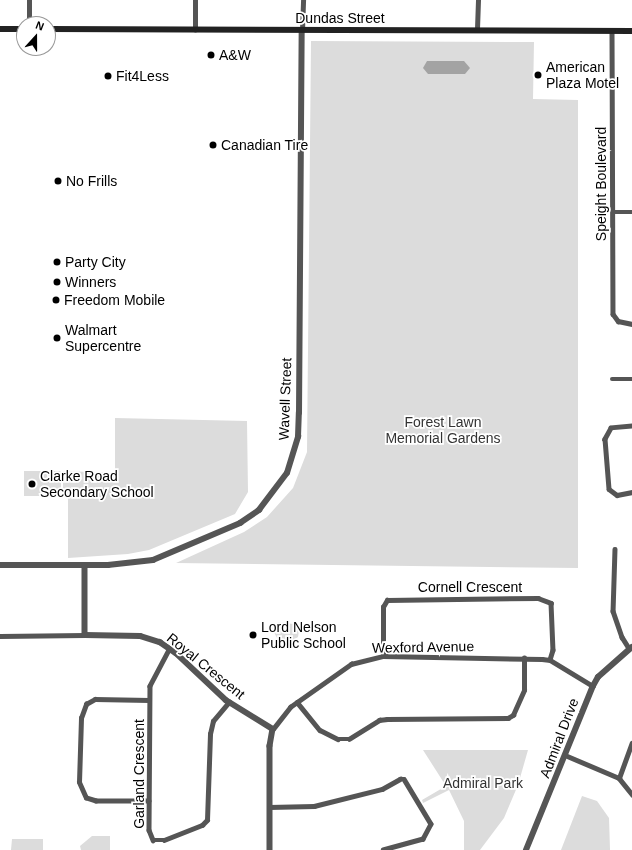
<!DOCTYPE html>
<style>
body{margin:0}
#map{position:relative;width:632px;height:850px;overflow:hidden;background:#fff;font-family:Helvetica,sans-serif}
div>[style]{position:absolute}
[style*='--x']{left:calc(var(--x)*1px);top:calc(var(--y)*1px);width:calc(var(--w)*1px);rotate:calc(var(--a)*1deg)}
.green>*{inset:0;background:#dcdcdc}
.water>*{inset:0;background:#a3a3a3}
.minor>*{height:4.5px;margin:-2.25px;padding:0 2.25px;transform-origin:2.25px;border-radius:2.25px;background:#555}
.tertiary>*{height:5.5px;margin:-2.75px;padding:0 2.75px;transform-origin:2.75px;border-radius:2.75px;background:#555}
.secondary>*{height:6px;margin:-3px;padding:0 3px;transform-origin:3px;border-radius:3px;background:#222}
.dots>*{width:11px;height:11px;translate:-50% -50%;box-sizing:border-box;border:2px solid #fff;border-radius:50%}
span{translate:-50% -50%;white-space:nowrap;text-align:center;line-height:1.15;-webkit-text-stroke:3.5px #fff;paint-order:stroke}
.street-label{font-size:14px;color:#000}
.poi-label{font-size:14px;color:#000}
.left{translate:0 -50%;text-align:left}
.park-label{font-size:14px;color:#333}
.north{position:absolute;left:16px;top:16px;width:40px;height:40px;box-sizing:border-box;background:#fff;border:1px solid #999;border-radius:50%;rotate:21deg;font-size:11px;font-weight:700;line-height:16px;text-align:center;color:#000}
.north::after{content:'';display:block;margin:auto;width:14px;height:18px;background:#000;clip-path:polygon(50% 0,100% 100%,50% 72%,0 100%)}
</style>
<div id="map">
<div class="green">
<i style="clip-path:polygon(311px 41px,534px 42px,533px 99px,578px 100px,578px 568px,176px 563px,244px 532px,267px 517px,293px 488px,307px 452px)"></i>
<i style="clip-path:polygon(115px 418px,247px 421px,248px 492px,235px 514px,149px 550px,128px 554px,68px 558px,68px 497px,63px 495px,63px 471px,115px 473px)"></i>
<i style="clip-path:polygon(24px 471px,61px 471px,61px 496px,24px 496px)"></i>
<i style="clip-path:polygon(279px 622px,293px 624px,299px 630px,298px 637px,287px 644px,280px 643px,272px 629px)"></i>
<i style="clip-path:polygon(423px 750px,528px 750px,518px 785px,504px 818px,480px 850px,464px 850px,464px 821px,449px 790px,423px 803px,422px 800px,446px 786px)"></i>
<i style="clip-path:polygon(582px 796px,597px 801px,609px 818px,610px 850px,561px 850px)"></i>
<i style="clip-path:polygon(92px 836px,110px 836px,110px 850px,81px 850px,80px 846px)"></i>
<i style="clip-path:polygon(12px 839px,43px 839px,43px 850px,11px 850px)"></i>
</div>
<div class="water">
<i style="clip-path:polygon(427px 61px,464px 61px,470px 68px,465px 74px,428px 74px,423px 68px)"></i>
</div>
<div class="minor">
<i style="--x:29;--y:24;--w:24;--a:-90"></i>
<i style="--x:477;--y:29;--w:29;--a:-88"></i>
<i style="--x:195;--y:30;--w:30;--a:-90"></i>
<i style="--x:302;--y:31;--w:31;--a:-88"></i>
<i style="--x:612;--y:31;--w:283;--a:89.8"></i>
<i style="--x:613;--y:314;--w:9;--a:54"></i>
<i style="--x:618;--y:321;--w:14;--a:12"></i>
<i style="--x:613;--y:212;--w:19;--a:0"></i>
<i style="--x:612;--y:379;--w:20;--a:0"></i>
<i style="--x:632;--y:426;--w:21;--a:175"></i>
<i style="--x:611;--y:428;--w:13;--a:119"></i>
<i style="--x:605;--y:439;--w:50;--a:85.4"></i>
<i style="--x:609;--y:489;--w:10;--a:37"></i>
<i style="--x:617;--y:495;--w:15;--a:-11"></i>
<i style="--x:615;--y:549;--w:62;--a:91.8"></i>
<i style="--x:613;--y:611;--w:28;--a:71"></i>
<i style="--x:622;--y:637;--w:13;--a:58"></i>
<i style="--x:0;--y:636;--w:85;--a:-0.7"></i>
<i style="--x:170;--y:648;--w:43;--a:117.8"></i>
<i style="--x:150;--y:686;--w:144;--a:90.4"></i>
<i style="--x:149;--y:830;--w:11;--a:68"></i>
<i style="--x:153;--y:840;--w:11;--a:0"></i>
<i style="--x:164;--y:840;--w:41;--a:-21.5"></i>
<i style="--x:202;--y:825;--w:7;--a:-45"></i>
<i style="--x:207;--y:820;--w:86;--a:-88"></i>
<i style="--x:210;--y:734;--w:13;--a:-77"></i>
<i style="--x:213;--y:721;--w:25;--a:-50"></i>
<i style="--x:383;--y:656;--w:49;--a:-90"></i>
<i style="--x:383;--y:607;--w:8;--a:-60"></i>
<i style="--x:387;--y:600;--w:151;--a:-0.8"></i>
<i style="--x:538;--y:598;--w:14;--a:21"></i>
<i style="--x:551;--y:603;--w:47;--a:87.6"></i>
<i style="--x:553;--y:650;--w:10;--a:107"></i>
<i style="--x:297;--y:702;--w:36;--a:51"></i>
<i style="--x:320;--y:730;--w:20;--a:27"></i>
<i style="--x:338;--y:739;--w:11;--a:0"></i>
<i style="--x:349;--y:739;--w:36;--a:-32"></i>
<i style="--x:379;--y:720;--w:8;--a:-7"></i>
<i style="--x:387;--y:719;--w:121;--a:-0.5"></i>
<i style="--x:508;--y:718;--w:6;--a:-31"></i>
<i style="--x:513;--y:715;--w:27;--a:-66"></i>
<i style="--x:524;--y:690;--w:32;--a:-90"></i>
<i style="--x:273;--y:729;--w:28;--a:-52"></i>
<i style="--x:290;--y:707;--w:75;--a:-35.2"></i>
<i style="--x:351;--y:664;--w:33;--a:-14"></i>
<i style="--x:383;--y:656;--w:159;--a:1.1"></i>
<i style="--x:542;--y:659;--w:8;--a:7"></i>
<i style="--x:550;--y:660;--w:50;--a:31.2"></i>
<i style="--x:565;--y:755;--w:59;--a:23.1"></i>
<i style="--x:619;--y:778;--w:21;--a:51"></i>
<i style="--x:619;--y:778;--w:37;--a:-70"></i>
<i style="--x:149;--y:801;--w:53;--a:180"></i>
<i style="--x:96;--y:801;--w:10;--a:-163"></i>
<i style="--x:86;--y:798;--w:17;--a:-114"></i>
<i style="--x:79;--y:782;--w:64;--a:-88.2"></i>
<i style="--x:81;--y:718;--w:15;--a:-70"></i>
<i style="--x:86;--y:704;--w:10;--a:-29"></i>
<i style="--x:95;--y:699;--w:54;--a:1.1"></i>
<i style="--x:269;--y:807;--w:45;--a:-1.3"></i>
<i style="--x:314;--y:806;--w:70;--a:-14"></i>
<i style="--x:382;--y:789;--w:21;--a:-29"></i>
<i style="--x:400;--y:779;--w:4;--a:0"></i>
<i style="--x:404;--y:779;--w:52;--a:59"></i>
<i style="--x:431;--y:824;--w:17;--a:118"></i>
<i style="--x:423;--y:839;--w:41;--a:164.6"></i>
</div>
<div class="tertiary">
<i style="--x:0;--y:565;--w:108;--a:0"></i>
<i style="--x:108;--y:565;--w:45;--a:-6.3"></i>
<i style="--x:153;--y:560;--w:95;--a:-23"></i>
<i style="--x:240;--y:523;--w:23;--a:-34"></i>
<i style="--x:259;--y:510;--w:46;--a:-52.9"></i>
<i style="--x:287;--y:473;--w:38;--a:-73"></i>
<i style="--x:298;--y:437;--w:24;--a:-88"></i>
<i style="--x:299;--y:413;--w:382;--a:-89.6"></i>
<i style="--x:85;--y:566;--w:69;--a:90"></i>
<i style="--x:85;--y:635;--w:55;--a:1"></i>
<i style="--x:140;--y:636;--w:21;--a:17"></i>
<i style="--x:160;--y:642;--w:19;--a:35"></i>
<i style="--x:176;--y:653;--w:69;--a:43.2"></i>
<i style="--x:226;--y:700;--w:55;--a:31.7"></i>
<i style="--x:273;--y:729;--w:17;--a:100"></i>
<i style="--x:270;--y:746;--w:104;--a:90"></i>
<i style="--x:526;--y:850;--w:177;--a:-67.8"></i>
<i style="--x:593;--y:686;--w:10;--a:-61"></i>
<i style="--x:598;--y:677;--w:45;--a:-41.4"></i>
</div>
<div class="secondary">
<i style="--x:0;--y:29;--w:24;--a:0"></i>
<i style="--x:48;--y:29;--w:584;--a:0.2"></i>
</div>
<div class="dots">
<i style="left:211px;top:55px;background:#000"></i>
<i style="left:538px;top:75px;background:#000"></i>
<i style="left:108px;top:76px;background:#000"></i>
<i style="left:213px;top:145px;background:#000"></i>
<i style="left:58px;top:181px;background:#000"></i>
<i style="left:57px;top:262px;background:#000"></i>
<i style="left:57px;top:282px;background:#000"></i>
<i style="left:56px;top:300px;background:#000"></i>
<i style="left:57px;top:338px;background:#000"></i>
<i style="left:32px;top:484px;background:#000"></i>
<i style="left:253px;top:635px;background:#000"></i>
</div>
<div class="street-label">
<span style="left:340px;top:18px">Dundas Street</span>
<span style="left:601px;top:184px;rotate:-90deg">Speight Boulevard</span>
<span style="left:285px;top:399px;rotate:-88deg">Wavell Street</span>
<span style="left:470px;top:587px">Cornell Crescent</span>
<span style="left:423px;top:647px;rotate:-1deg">Wexford Avenue</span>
<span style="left:206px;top:666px;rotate:39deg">Royal Crescent</span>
<span style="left:559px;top:738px;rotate:-69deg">Admiral Drive</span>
<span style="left:139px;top:774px;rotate:-90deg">Garland Crescent</span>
</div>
<div class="poi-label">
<span class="left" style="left:219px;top:55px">A&amp;W</span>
<span class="left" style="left:546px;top:75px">American<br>Plaza Motel</span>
<span class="left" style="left:116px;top:76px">Fit4Less</span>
<span class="left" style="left:221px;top:145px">Canadian Tire</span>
<span class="left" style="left:66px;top:181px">No Frills</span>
<span class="left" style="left:65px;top:262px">Party City</span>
<span class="left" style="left:65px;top:282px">Winners</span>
<span class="left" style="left:64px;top:300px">Freedom Mobile</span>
<span class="left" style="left:65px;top:338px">Walmart<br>Supercentre</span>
<span class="left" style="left:40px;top:484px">Clarke Road<br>Secondary School</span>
<span class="left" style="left:261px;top:635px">Lord Nelson<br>Public School</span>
</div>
<div class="park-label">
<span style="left:443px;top:430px">Forest Lawn<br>Memorial Gardens</span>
<span style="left:483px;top:783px">Admiral Park</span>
</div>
<div class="north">N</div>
</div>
